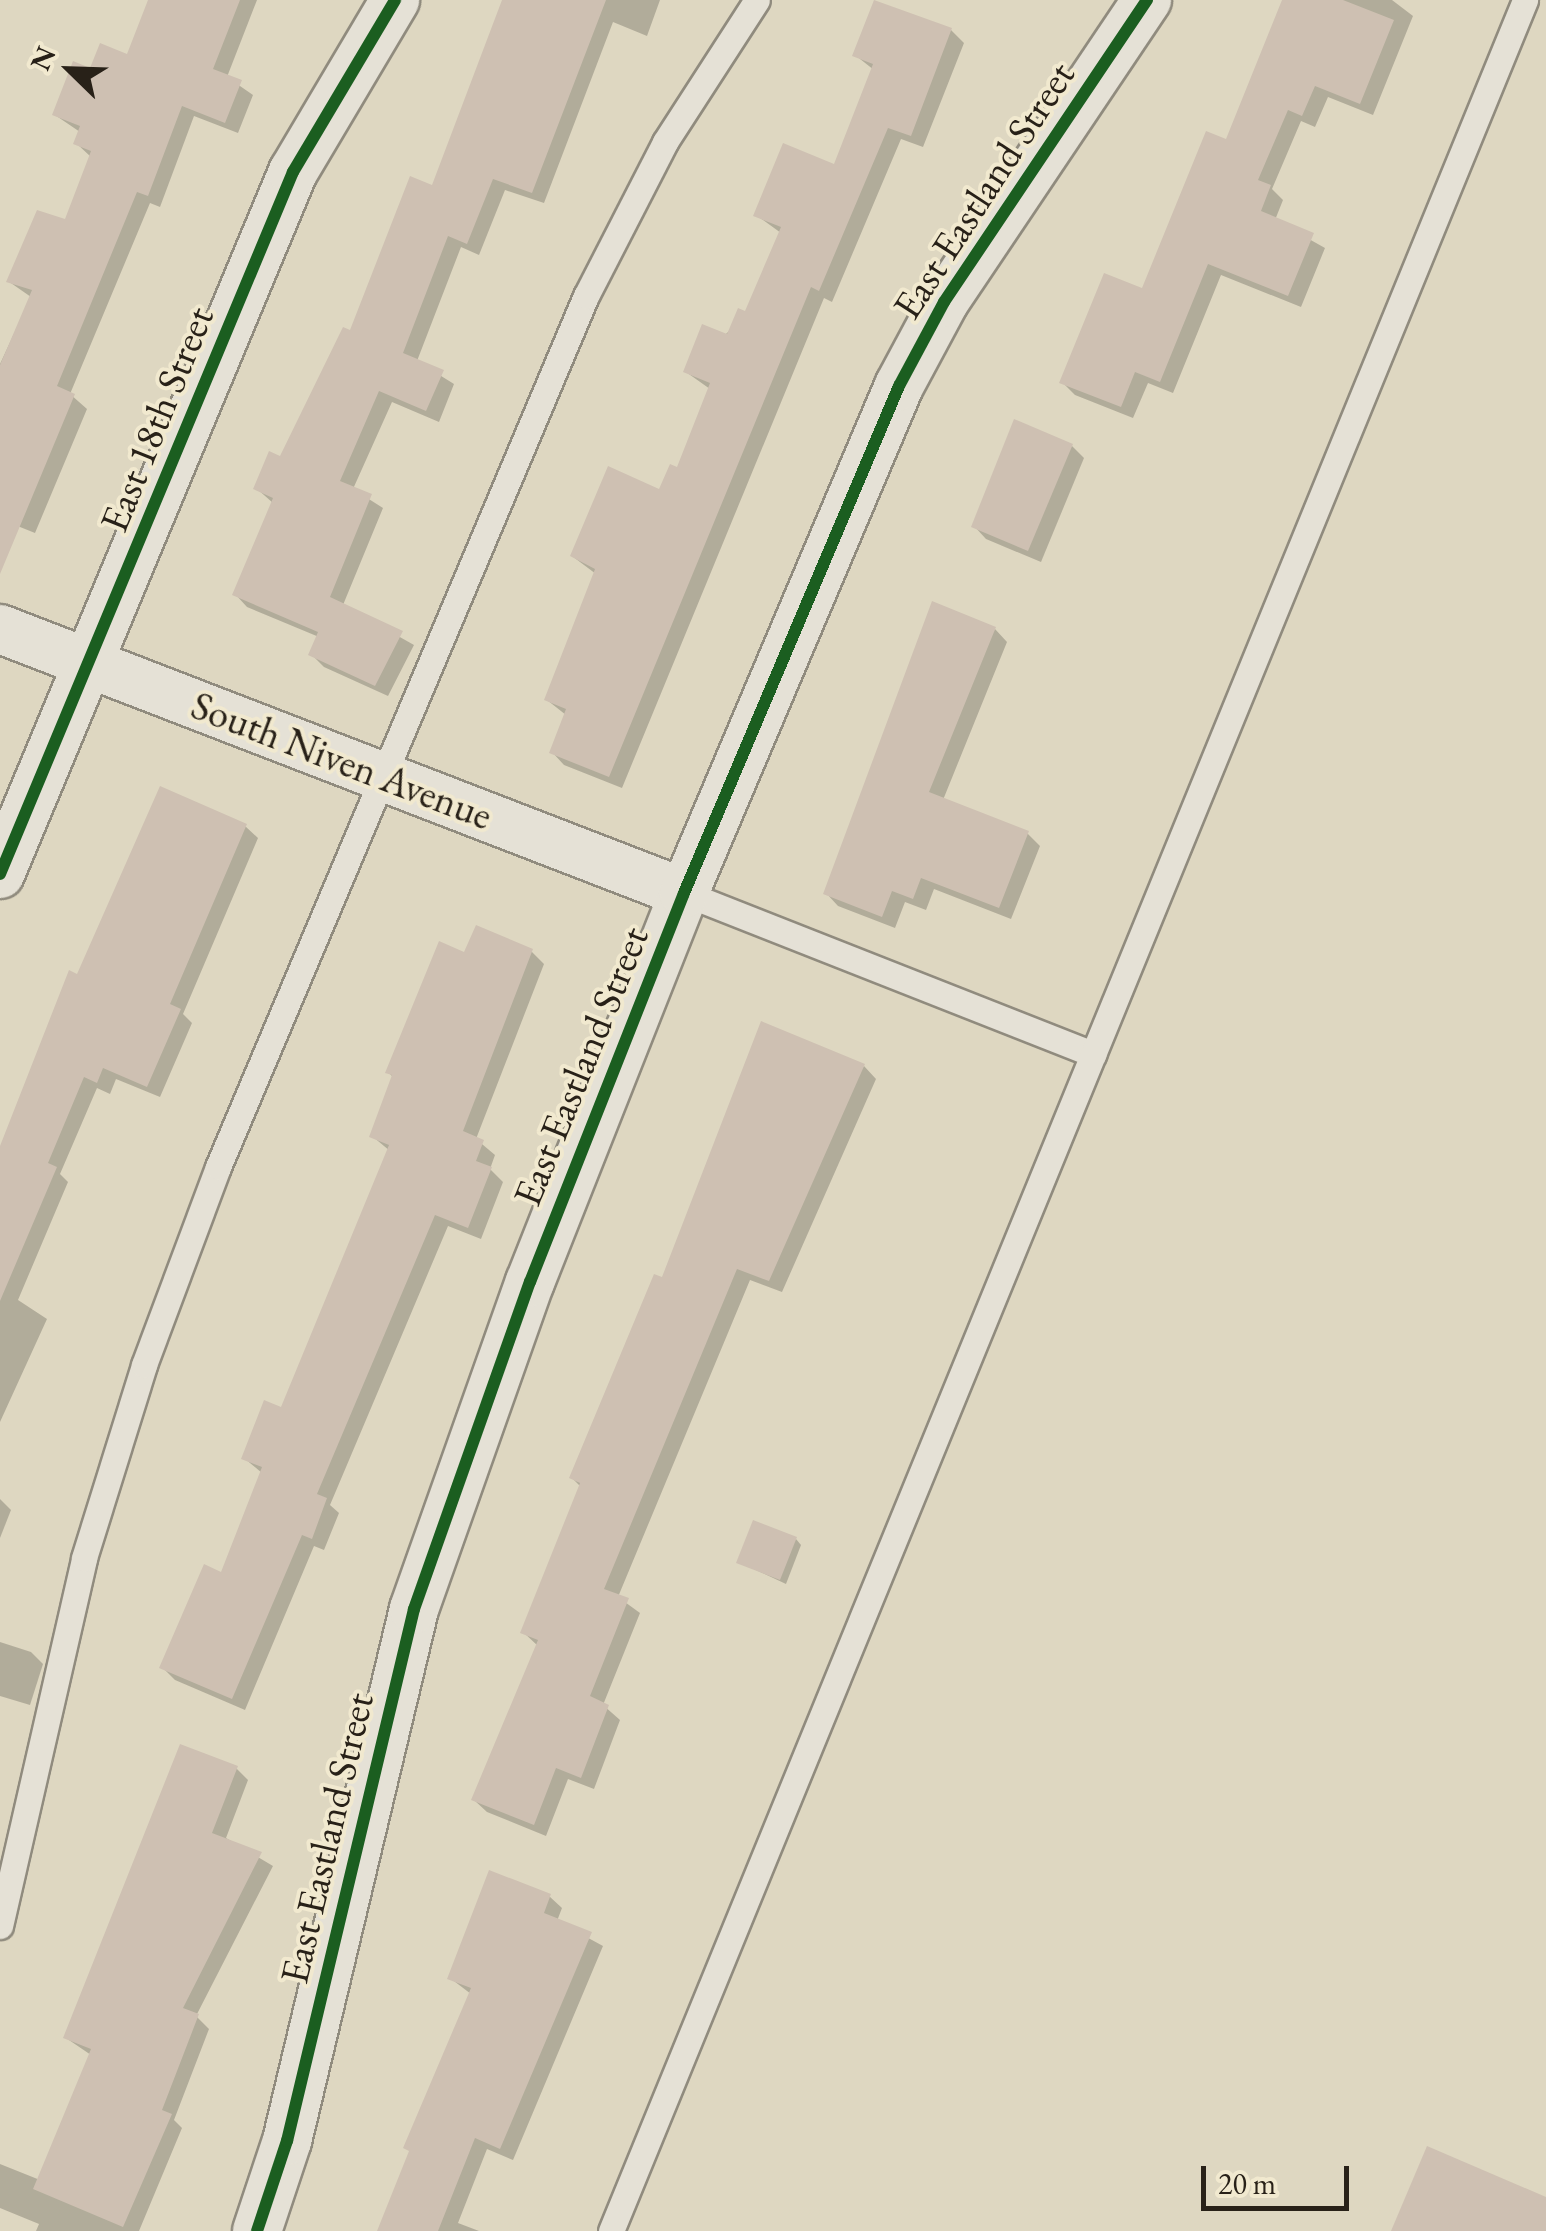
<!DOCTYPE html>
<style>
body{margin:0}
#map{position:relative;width:1546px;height:2231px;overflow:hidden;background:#ded7c1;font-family:"EB Garamond",serif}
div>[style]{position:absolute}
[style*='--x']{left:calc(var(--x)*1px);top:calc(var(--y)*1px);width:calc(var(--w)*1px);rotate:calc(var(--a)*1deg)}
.shadow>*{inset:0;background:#0003}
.building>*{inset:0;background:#cec0b2}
.roads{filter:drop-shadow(2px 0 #908b7e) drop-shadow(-2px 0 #908b7e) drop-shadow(0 2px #908b7e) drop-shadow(0 -2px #908b7e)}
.lane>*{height:25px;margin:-12.5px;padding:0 12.5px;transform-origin:12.5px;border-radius:12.5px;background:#e5e1d6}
.street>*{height:48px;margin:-24px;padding:0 24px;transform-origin:24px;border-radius:24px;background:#e5e1d6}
.cycleway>*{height:12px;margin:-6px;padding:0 6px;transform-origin:6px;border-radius:6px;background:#1b5e20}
span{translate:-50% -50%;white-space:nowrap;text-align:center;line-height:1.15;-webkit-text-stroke:8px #f1e9cf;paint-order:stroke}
.street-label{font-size:40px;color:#282118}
.north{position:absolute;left:20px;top:20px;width:100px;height:100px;-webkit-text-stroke:8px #f1e9cf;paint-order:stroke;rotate:293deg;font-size:28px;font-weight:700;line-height:40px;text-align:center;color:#282118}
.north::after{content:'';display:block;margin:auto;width:35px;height:45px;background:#282118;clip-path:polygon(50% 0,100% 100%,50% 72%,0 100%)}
.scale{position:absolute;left:1201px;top:2166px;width:148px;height:45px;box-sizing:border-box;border:5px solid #282118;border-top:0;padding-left:12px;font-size:30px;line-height:35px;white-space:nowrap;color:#282118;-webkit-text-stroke:8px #f1e9cf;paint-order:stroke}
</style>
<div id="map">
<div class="shadow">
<i style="clip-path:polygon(150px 0,257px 0,227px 77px,253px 95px,238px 133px,194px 116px,160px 207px,150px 203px,70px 394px,87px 409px,35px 533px,0 519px,0 364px,31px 297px,8px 281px,66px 222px,91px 157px,76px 143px,80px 132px,55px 115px,92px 71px,129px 57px)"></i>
<i style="clip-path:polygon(551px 0,660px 0,647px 36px,613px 22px,544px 203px,505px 190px,479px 255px,461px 247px,417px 361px,454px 384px,439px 422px,392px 402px,353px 489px,383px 508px,343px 605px,414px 645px,388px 696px,324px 667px,311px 654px,319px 637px,247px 607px,235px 594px,273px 503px,256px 488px,281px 459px,434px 188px)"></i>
<i style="clip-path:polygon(1284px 0,1392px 0,1413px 16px,1373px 115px,1328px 97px,1315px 127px,1301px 121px,1272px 189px,1283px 200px,1275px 220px,1325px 248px,1301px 307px,1221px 275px,1173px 393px,1148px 383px,1133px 418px,1075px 395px,1062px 382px,1143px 291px,1227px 143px)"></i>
<i style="clip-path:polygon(951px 30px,964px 43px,923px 147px,901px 139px,832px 302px,824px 298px,622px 788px,564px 765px,552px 752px,566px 715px,547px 700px,596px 574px,572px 556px,660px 493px,678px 470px,710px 389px,686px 372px,747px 314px,781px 233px,756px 215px,836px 168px,874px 70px,855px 55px)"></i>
<i style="clip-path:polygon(1072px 446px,1084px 458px,1041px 562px,986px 539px,974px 526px)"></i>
<i style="clip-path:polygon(995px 629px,1007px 642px,943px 800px,1027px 833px,1040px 846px,1011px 919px,934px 889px,926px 910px,905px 902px,895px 928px,838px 906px,826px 893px)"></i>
<i style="clip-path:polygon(245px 826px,258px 838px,183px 1014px,192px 1023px,160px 1097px,116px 1079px,110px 1094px,97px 1088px,60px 1174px,68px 1182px,18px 1300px,47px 1319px,0 1422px,0 1148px,78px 977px)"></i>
<i style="clip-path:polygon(531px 951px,544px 964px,476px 1139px,495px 1155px,490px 1169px,503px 1182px,481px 1239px,448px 1226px,330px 1505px,339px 1513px,324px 1550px,314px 1546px,245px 1710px,175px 1680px,162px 1667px,223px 1575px,262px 1473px,244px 1458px,283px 1410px,390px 1151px,372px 1136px,394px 1078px,388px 1072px,466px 955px)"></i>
<i style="clip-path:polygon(864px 1066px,876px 1079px,782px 1292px,750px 1280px,618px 1597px,640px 1613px,603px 1705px,620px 1720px,594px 1789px,568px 1779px,546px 1836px,487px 1812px,474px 1800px,538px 1646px,523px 1632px,581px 1487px,572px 1478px,664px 1280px)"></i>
<i style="clip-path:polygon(0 1499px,11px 1510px,0 1538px)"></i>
<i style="clip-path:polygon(796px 1539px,801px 1545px,786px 1584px,739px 1562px)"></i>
<i style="clip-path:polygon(0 1642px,31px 1652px,43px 1664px,30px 1705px,0 1696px)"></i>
<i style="clip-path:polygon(236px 1768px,248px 1780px,226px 1838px,273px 1866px,196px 2016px,209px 2029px,174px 2120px,182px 2128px,139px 2231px,36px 2231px,39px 2224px,0 2208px,0 2164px,40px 2180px,91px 2055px,66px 2038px)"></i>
<i style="clip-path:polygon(549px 1896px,562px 1908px,557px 1921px,603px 1946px,513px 2160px,487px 2149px,458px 2223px,479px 2231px,379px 2231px,471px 1994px,450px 1978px)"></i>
</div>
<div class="building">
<i style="clip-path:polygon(148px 0,240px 0,213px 69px,242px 80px,225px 123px,182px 106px,148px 196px,137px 192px,57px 386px,75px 394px,0 574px,0 365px,32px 290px,6px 282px,37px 210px,65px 219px,91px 151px,73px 144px,80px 126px,52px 115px,73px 61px,90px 68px,100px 43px,127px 54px)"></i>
<i style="clip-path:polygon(502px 0,606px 0,532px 193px,493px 179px,467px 244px,448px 236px,403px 353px,444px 370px,426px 411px,379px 391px,340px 481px,372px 494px,330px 597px,403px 631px,375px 686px,308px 655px,318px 632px,232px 595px,273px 498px,253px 489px,269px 451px,280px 456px,343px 327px,350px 330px,410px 176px,432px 185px)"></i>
<i style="clip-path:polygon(874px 0,952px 28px,911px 136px,888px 128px,819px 291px,811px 287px,609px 777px,549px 753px,566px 709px,544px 700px,595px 569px,570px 556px,608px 466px,659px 489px,670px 464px,677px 467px,710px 383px,683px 372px,702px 324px,727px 334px,738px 308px,745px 311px,781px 227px,753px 216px,783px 143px,834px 164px,873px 64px,852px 56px)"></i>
<i style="clip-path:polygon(1282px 0,1343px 0,1394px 20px,1360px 104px,1315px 86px,1302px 116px,1288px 110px,1258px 180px,1271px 185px,1261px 211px,1314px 233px,1288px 296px,1208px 264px,1160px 382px,1135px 372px,1121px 407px,1059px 383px,1104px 273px,1142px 288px,1206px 131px,1226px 139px)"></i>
<i style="clip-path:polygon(1014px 419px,1073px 444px,1028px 551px,971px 527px)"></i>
<i style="clip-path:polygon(932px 601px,996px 627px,929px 792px,1029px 831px,999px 908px,921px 878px,913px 899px,892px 891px,882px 917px,823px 894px)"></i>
<i style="clip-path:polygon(160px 786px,247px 824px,170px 1004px,181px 1009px,147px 1087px,103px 1068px,97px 1083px,84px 1077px,48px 1163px,57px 1167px,0 1301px,0 1146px,69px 970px,77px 974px)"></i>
<i style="clip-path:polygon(476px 925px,533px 949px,463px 1131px,484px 1140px,476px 1161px,492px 1167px,468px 1228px,435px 1215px,317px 1494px,327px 1498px,312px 1539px,302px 1535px,232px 1699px,159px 1668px,204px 1564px,221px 1572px,262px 1467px,241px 1459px,264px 1400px,281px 1407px,389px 1145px,369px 1137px,392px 1075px,385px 1073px,439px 941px,464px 952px)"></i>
<i style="clip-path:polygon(761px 1021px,865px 1064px,769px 1281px,737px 1269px,604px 1589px,629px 1598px,590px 1696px,609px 1705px,581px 1778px,556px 1768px,534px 1825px,471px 1800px,538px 1640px,520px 1633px,580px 1483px,569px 1478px,654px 1274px,662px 1277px)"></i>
<i style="clip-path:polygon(753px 1520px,797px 1537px,780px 1580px,736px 1563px)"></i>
<i style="clip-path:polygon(180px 1744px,238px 1766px,212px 1833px,262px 1852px,183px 2008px,199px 2014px,162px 2110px,172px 2114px,123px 2227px,33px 2189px,91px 2049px,63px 2038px)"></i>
<i style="clip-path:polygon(489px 1870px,551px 1894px,544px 1913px,592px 1932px,500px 2149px,475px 2138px,438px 2231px,377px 2231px,409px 2151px,403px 2148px,471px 1988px,447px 1979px)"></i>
<i style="clip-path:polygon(1427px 2146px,1546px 2197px,1546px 2231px,1391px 2231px)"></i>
</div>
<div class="roads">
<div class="lane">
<i style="--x:684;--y:893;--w:440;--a:21.5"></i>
<i style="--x:0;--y:1926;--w:377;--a:-77.1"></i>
<i style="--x:84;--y:1558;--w:202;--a:-72.7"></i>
<i style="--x:144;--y:1365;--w:211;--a:-69.5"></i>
<i style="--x:218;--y:1167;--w:946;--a:-67.1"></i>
<i style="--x:586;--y:296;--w:173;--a:-62.8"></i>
<i style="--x:665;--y:142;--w:169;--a:-57.1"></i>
<i style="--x:611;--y:2231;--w:2411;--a:-67.72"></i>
</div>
<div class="street">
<i style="--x:0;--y:629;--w:733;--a:21.1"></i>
<i style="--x:0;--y:874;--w:761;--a:-67.35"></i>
<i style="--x:293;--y:172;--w:200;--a:-59.3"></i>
<i style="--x:257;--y:2231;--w:95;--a:-71.6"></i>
<i style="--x:287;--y:2141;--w:547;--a:-76.57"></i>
<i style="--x:414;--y:1609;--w:347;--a:-70.5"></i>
<i style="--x:530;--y:1282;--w:418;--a:-68.4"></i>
<i style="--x:684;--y:893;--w:551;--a:-67.02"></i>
<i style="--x:899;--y:386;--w:95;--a:-61.8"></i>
<i style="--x:944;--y:302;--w:364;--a:-56.1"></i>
</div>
</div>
<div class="cycleway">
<i style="--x:0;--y:874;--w:761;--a:-67.35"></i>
<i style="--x:293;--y:172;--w:200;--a:-59.3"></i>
<i style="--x:257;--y:2231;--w:95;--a:-71.6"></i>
<i style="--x:287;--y:2141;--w:547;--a:-76.57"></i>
<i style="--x:414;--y:1609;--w:347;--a:-70.5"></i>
<i style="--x:530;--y:1282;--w:418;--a:-68.4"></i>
<i style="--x:684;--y:893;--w:551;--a:-67.02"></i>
<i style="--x:899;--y:386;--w:95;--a:-61.8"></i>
<i style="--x:944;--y:302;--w:364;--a:-56.1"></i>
</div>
<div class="street-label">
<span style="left:983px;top:190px;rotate:-57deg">East Eastland Street</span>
<span style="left:156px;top:419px;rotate:-68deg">East 18th Street</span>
<span style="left:342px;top:760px;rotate:21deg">South Niven Avenue</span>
<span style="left:580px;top:1066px;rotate:-68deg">East Eastland Street</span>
<span style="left:326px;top:1838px;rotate:-77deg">East Eastland Street</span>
</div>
<div class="north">N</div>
<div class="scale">20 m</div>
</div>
